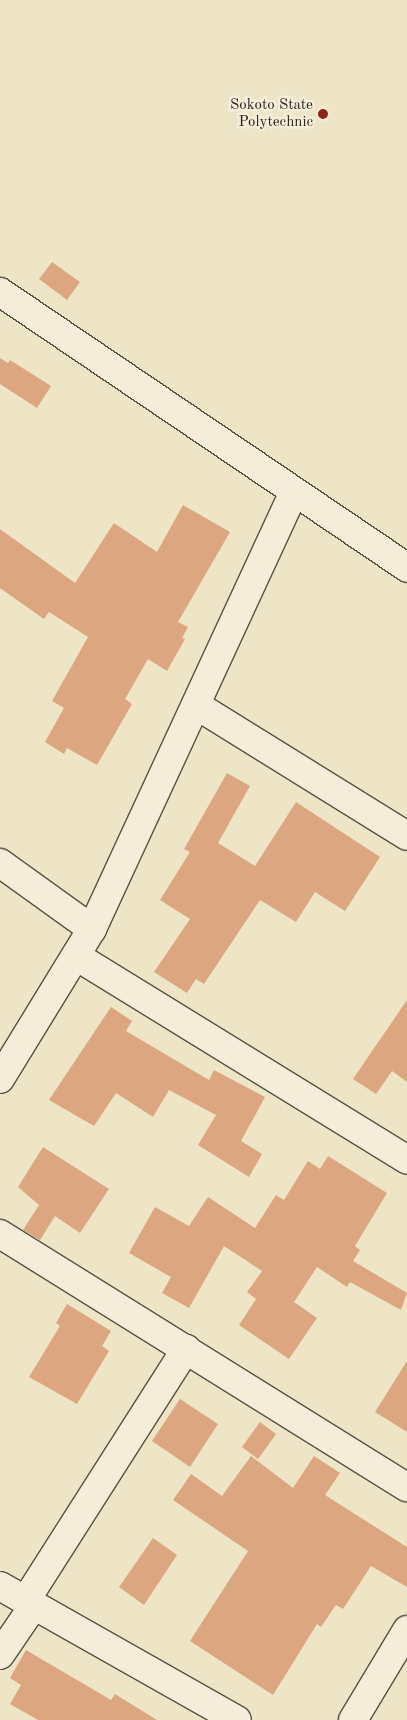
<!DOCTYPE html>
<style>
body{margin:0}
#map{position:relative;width:407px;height:1720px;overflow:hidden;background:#eee4c6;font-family:"Old Standard TT",serif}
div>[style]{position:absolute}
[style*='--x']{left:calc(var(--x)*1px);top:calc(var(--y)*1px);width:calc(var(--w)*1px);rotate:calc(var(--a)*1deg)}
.building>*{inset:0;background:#dca780}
.roads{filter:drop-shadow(1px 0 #5a5143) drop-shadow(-1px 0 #5a5143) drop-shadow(0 1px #5a5143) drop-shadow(0 -1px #5a5143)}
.minor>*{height:28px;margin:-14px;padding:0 14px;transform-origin:14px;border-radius:14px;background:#f4edda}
.dots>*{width:14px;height:14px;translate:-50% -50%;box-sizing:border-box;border:2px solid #f4edda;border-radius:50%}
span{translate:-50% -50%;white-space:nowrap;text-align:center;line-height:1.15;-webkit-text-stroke:5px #f4edda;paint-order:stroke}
.poi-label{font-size:15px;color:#292017}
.right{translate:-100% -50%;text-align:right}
</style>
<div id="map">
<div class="building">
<i style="clip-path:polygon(52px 262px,80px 282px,67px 300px,39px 279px)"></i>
<i style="clip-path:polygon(0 358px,8px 363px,10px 360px,51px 386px,37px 408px,0 384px)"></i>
<i style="clip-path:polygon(183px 505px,230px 532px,178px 622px,188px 627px,182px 638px,185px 639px,167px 671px,148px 659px,125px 699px,132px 704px,97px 765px,67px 748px,64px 754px,45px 742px,64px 708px,52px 701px,88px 637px,49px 612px,44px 619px,0 588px,0 529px,75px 583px,114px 523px,157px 552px)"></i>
<i style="clip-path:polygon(227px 773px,250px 786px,218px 843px,255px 866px,296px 802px,380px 857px,345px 911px,315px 892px,296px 922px,260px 900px,204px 984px,196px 979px,187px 993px,154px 972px,190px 919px,160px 900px,190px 852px,184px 849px)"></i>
<i style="clip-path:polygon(407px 1000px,407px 1082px,392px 1071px,376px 1094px,353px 1079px)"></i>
<i style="clip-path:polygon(111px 1007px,132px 1021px,126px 1031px,209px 1080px,214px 1070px,265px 1097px,241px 1141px,262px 1154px,249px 1177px,198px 1145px,216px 1115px,169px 1090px,153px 1117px,116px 1093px,94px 1126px,49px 1100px)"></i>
<i style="clip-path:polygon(43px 1147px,109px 1189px,80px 1233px,55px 1216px,40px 1240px,23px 1230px,39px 1205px,18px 1187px)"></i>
<i style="clip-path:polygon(328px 1156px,387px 1193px,355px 1246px,360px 1250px,353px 1261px,407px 1293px,401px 1310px,350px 1282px,347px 1287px,317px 1267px,294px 1302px,317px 1318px,289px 1359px,239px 1325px,256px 1299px,247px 1292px,262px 1271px,224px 1246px,189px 1308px,162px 1293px,171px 1277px,129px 1253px,155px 1207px,189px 1226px,208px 1197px,255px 1228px,276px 1195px,284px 1200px,308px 1161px,320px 1169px)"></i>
<i style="clip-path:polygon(67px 1304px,111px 1331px,102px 1346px,109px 1351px,77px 1404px,29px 1377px,60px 1326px,56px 1323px)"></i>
<i style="clip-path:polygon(407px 1361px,407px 1432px,375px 1412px)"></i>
<i style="clip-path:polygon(180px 1399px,218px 1424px,190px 1467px,152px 1441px)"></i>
<i style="clip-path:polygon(260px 1422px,276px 1434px,258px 1459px,242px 1447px)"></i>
<i style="clip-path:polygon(251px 1456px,293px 1488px,314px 1456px,340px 1473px,325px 1495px,407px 1547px,407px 1587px,371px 1566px,343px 1609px,336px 1605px,321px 1627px,317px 1624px,273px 1695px,190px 1641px,248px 1551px,173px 1500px,191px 1474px,222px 1496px)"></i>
<i style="clip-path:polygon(153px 1538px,177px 1555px,144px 1605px,119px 1587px)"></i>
<i style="clip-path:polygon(26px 1650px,111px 1700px,115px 1694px,157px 1720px,38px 1720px,10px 1704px,21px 1685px,10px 1678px)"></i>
</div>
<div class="roads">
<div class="minor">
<i style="--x:0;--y:292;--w:492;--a:34.1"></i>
<i style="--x:196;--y:705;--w:248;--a:31.8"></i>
<i style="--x:0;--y:863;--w:113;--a:35.7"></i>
<i style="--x:76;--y:956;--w:389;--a:31.6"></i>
<i style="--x:0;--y:1079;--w:176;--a:-58.5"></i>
<i style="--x:92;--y:929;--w:481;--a:-65.2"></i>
<i style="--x:0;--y:1234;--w:479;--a:31.9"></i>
<i style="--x:0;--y:1586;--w:272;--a:29.5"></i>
<i style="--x:26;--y:1600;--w:298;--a:-57.5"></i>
<i style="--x:0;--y:1655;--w:60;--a:-55.8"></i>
<i style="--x:353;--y:1720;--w:105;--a:-59"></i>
</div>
</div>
<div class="dots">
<i style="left:323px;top:114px;background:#8f2418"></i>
</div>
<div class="poi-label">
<span class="right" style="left:313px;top:114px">Sokoto State<br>Polytechnic</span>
</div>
</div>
